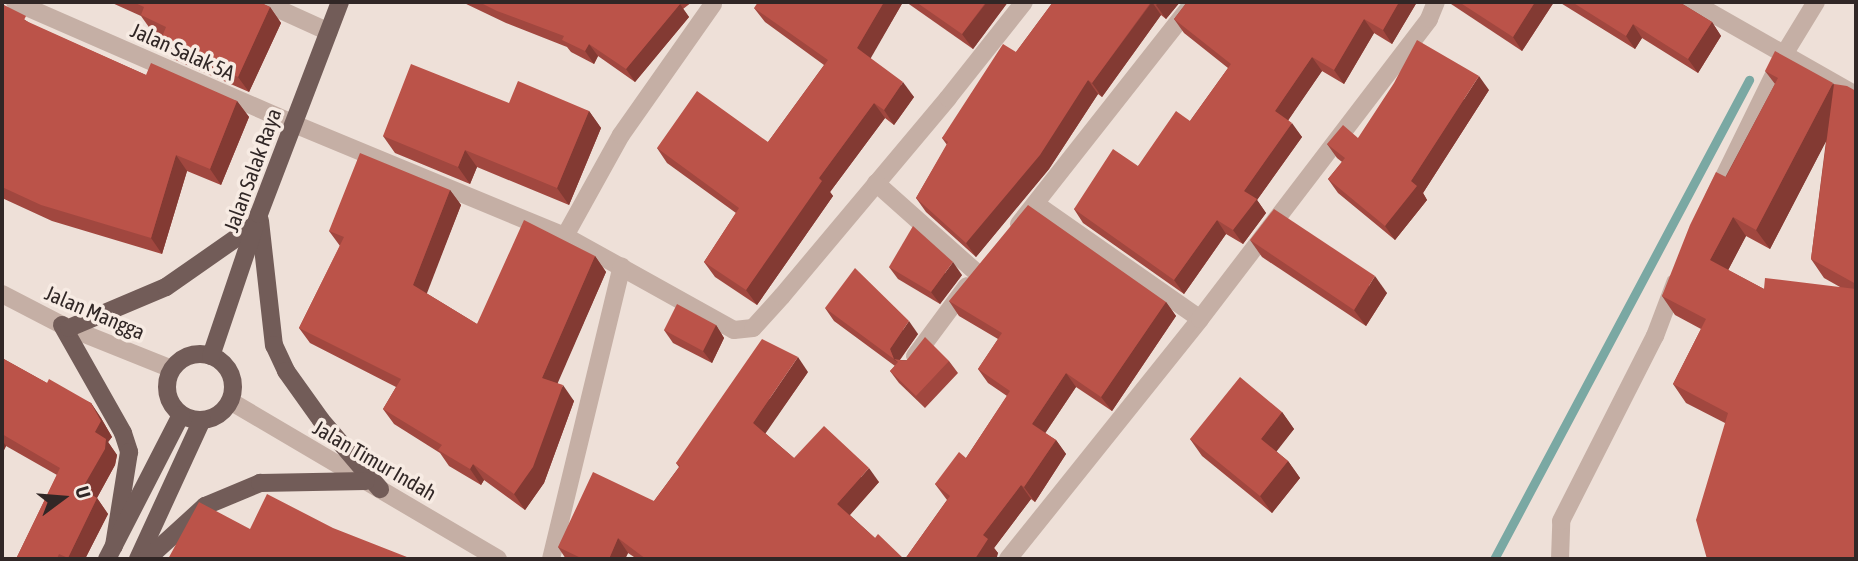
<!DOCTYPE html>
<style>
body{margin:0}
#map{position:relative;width:1858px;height:561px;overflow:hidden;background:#eee0d8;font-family:"Asap Condensed",sans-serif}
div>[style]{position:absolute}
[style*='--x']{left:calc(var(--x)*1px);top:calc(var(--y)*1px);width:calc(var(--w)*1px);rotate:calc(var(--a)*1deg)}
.stream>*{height:9px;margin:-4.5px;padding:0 4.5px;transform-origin:4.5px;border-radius:4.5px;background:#7aa8a3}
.minor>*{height:18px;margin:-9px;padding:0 9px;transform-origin:9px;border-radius:9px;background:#c5afa5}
.tertiary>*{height:18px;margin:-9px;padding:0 9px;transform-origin:9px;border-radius:9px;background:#c5afa5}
.primary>*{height:18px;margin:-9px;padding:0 9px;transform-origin:9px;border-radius:9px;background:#725c58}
.primary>.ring{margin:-9px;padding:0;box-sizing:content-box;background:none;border:18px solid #725c58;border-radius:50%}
.wall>*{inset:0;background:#a1473f}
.shaded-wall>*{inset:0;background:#833a33}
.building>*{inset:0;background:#bb5349}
span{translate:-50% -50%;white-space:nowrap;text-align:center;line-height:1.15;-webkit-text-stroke:7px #f7ebe3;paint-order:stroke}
.street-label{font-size:21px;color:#312726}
.frame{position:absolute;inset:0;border:4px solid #312726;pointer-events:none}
.north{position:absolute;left:28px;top:463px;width:70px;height:70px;-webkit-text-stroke:5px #f7ebe3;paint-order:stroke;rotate:74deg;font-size:19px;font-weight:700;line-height:28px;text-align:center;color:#312726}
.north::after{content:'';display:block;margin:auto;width:24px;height:32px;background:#312726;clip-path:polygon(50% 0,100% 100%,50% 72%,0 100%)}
</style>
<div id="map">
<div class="stream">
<i style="--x:1494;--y:559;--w:543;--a:-61.97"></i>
</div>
<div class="minor">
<i style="--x:15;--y:2;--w:305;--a:23.6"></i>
<i style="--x:294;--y:124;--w:293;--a:22.5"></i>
<i style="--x:565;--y:236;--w:193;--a:29.1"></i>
<i style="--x:734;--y:330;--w:19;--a:-6"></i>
<i style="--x:753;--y:328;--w:43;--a:-47.8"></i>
<i style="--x:782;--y:296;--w:258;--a:-50"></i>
<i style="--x:948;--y:98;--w:122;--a:-51.6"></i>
<i style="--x:263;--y:2;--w:72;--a:24.4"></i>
<i style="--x:1692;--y:2;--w:189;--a:29.6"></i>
<i style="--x:876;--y:183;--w:135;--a:41.7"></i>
<i style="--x:1714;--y:197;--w:157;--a:-63.9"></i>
<i style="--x:1783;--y:56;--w:63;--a:-58.6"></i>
<i style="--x:1036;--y:204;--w:200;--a:35"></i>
<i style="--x:1019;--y:224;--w:283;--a:-51.8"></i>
<i style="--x:565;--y:236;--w:115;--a:-61"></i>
<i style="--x:621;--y:135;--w:160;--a:-54.9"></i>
<i style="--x:915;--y:356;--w:87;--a:-53.4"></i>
<i style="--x:551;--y:559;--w:301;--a:-76.4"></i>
<i style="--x:1008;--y:559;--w:307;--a:-51.3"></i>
<i style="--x:1200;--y:319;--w:377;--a:-52.6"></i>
<i style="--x:1429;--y:19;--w:18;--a:-68"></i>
<i style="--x:1560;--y:559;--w:38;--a:-88"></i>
<i style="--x:1561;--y:521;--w:208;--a:-63.1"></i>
<i style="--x:1655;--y:336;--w:57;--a:-69.3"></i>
</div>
<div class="tertiary">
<i style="--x:2;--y:294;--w:68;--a:27.3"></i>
<i style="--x:62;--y:325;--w:118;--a:21.8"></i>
<i style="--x:230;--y:401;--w:311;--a:30.5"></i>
</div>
<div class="primary">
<i style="--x:260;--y:221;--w:125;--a:83.6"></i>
<i style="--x:274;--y:345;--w:29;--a:65"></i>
<i style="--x:286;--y:371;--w:60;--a:54.5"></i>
<i style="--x:321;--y:420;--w:91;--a:49.5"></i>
<i style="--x:62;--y:325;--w:124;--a:60.5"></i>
<i style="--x:123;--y:433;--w:20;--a:72"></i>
<i style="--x:129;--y:452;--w:95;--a:99.1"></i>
<i style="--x:69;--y:328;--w:105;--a:-22.9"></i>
<i style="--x:166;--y:287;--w:108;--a:-34.9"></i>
<i class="ring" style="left:167px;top:354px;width:48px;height:48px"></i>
<i style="--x:211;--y:356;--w:150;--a:-71.3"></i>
<i style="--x:259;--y:214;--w:227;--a:-69.1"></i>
<i style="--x:107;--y:559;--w:162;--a:-62.8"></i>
<i style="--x:138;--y:559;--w:153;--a:-65.3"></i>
<i style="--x:147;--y:559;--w:79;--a:-42.4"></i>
<i style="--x:205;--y:506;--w:60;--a:-22.7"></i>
<i style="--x:260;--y:483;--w:106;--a:-1.1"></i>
</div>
<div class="wall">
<i style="clip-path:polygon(110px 2px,259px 2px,270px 7px,281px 23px,249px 92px,171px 58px,160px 42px,163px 36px,151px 30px,141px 16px)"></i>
<i style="clip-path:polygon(462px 2px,692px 2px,683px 9px,689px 17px,635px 82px,598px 56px,594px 64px,571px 52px,567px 47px,506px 23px)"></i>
<i style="clip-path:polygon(903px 2px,870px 58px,914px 97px,894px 125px,885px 118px,830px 192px,833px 196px,757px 305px,715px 277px,704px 262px,736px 213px,667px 163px,657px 148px,768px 142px,824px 65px,765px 22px,754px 8px)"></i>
<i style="clip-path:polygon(906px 2px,1008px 2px,973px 49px)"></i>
<i style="clip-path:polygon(1053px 2px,1180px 2px,1166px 19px,1161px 15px,1102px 97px,1098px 94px,1049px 169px,976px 257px,926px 212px,916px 198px,947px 145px,942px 138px,1016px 52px)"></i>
<i style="clip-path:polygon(1187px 2px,1417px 2px,1392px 44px,1374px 33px,1344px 84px,1322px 71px,1288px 120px,1302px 137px,1257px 200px,1266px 213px,1243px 244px,1226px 234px,1184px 294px,1083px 223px,1074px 209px,1138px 166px,1190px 121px,1228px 68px,1184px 33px,1174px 19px)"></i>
<i style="clip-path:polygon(1448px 2px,1554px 2px,1522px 51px)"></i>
<i style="clip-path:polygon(1559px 2px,1681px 2px,1681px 3px,1712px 22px,1721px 36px,1698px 73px,1642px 38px,1635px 49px)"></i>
<i style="clip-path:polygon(2px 4px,31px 24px,146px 75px,237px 101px,249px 117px,221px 185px,187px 171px,162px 254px,52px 221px,2px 198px)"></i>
<i style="clip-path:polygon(evenodd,1765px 71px,1834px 85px,1856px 91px,1856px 559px,1725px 423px,1686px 403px,1673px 384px,1701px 329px,1675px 315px,1662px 296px,1775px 84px,1765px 71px,1826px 141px,1811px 259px,1824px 278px,1840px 287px,1764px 289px,1728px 270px,1746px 236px,1770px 249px,1826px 141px)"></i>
<i style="clip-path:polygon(1489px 90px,1423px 193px,1427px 200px,1395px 240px,1338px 193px,1328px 179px,1342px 162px,1337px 158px,1327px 144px,1358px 138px)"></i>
<i style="clip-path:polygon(509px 103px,589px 111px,601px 128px,569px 205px,477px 167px,470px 184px,395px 153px,383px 136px)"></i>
<i style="clip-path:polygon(450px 190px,461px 205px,426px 293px,477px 324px,595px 256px,606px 272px,557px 383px,574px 401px,544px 483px,525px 510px,484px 480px,481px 485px,449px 466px,440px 453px,394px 424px,383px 409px,396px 387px,310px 343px,299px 328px,340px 246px,329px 231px)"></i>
<i style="clip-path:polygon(1250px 240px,1387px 293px,1366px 326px,1262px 257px)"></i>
<i style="clip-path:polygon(889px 267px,962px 275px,940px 304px,898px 279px)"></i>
<i style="clip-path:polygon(949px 301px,1166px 302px,1176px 316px,1112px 411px,1076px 387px,1045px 433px,1056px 440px,1066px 454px,1035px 502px,1031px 499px,994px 548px,998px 553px,995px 559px,905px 559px,947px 500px,935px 484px,966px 458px,1007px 396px,988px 383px,978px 369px,998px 339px,959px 316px)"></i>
<i style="clip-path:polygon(825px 308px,918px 334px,900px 360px,949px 361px,958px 373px,925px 408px,899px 383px,890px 371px,895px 366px,834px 321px)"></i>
<i style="clip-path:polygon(716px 325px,724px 338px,712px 363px,673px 343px,664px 330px)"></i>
<i style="clip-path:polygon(2px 358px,47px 383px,91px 403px,101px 418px,112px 437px,108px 442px,117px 455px,115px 465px,97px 498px,108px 514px,85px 559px,16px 559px,57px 475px,6px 446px,2px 454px)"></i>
<i style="clip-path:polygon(808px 372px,765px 433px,794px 458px,879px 482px,850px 515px,875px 538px,904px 559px,637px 559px,628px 553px,625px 559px,566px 559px,558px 547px,654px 501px,679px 467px,676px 463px)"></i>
<i style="clip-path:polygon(1282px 412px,1294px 429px,1276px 451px,1288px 461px,1300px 478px,1272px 513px,1202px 456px,1190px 439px)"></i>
</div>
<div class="shaded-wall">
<i style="clip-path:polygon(884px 2px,903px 2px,868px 63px,857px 48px)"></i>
<i style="clip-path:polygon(987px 2px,1008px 2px,973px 49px,962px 34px)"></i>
<i style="clip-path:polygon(1152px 2px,1161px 15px,1102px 97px,1092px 83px)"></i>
<i style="clip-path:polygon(1159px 2px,1180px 2px,1166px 19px,1156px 5px)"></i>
<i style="clip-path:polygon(1399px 2px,1417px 2px,1392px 44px,1383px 30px)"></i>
<i style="clip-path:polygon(1535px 2px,1554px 2px,1522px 51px,1513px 37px)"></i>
<i style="clip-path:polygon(680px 4px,689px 17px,635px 82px,626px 69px)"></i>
<i style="clip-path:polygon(270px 7px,281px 23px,249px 92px,238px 77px)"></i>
<i style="clip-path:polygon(1364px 19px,1374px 33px,1344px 84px,1334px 70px)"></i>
<i style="clip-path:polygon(1712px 22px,1721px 36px,1698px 73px,1688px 59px)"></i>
<i style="clip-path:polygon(1633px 24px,1642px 38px,1635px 49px,1626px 36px)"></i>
<i style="clip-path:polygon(589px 44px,598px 56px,594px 64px,585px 51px)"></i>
<i style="clip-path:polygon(1312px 57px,1322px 71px,1285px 125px,1275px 111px)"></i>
<i style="clip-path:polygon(1479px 76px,1489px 90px,1423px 193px,1427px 200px,1395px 240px,1385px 226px,1411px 181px)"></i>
<i style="clip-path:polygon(1088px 80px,1098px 94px,1049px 169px,976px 257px,966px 243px)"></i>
<i style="clip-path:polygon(903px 82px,914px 97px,894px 125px,884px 110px)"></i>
<i style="clip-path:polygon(1833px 83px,1846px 103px,1770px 249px,1756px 230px)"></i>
<i style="clip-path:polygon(237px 101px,249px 117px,221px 185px,210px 169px)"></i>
<i style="clip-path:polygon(874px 103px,885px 118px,830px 192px,833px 196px,757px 305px,746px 290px,819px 178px)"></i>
<i style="clip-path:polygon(589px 111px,601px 128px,569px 205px,557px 188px)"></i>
<i style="clip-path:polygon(1292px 123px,1302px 137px,1257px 200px,1266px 213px,1243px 244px,1233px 230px,1244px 191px)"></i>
<i style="clip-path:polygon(465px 150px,477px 167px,470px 184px,458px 167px)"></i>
<i style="clip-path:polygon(176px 155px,187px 171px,162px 254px,151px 238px)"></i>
<i style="clip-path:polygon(450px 190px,461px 205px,424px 301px,413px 285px)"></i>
<i style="clip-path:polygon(1733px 217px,1746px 236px,1723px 280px,1710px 260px)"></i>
<i style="clip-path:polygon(1217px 220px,1226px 234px,1184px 294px,1174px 280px)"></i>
<i style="clip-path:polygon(595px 256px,606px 272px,553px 394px,542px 378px)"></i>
<i style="clip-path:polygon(953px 262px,962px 275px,940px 304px,931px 292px)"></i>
<i style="clip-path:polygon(1375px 276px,1387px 293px,1366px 326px,1354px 310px)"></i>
<i style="clip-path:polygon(1166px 302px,1176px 316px,1112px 411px,1101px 397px)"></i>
<i style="clip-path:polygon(909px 321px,918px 334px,898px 362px,894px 360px,890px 349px)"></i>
<i style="clip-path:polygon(716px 325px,724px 338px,712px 363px,703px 351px)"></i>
<i style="clip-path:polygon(798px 357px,808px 372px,763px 437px,753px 423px)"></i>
<i style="clip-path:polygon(1066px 373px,1076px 387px,1042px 438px,1032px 424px)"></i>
<i style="clip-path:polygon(563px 385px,574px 401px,544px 483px,525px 510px,514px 494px)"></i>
<i style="clip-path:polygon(91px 403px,101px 418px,112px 437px,108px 442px,117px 455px,115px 465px,93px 505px,82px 489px,95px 432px)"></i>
<i style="clip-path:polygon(1282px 412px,1294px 429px,1273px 456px,1261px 439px)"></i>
<i style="clip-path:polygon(2px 440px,6px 446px,2px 454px)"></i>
<i style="clip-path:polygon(1056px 440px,1066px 454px,1035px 502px,1024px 487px)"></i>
<i style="clip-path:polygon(1288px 461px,1300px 478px,1272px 513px,1260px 496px)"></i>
<i style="clip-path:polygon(473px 464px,484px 480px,481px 485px,470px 469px)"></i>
<i style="clip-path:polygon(869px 468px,879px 482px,847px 518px,837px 504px)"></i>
<i style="clip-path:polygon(1021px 485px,1031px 499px,994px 548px,998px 553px,997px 557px,995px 559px,975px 559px,983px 535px)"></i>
<i style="clip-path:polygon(97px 498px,108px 514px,85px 559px,68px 559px,68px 558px)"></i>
<i style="clip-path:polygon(618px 538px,628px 553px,625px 559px,609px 559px)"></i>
</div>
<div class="building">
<i style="clip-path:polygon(133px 2px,259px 2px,270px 7px,238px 77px,160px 42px,166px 27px,141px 15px,144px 7px)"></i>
<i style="clip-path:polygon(479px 2px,677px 2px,680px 4px,626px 69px,589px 44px,585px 51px,562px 40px,564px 36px,497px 11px)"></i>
<i style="clip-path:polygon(758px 2px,884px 2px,857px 48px,903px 82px,884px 110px,874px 103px,819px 178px,822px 181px,746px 290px,704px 262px,739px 208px,657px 148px,697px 91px,768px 142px,828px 60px,754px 8px)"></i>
<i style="clip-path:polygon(916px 2px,986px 2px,962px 34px)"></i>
<i style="clip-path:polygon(1053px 2px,1151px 2px,1092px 83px,1088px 80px,1040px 155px,966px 243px,916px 198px,948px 142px,942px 138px,1003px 44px,1016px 52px)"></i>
<i style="clip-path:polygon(1187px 2px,1399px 2px,1383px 30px,1364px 19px,1334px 70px,1312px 57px,1275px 111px,1292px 123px,1244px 191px,1257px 199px,1233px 230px,1217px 220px,1174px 280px,1074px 209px,1113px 149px,1138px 166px,1176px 111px,1190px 121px,1231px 64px,1174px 19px)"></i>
<i style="clip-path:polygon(1459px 2px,1535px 2px,1513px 37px)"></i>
<i style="clip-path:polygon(1572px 2px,1679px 2px,1712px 22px,1688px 59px,1633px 24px,1626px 36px)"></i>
<i style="clip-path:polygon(2px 4px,26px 16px,24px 20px,146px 75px,151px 63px,237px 101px,210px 169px,176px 155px,151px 238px,41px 205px,2px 187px)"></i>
<i style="clip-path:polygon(1417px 40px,1479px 76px,1411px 181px,1417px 186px,1385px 226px,1328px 179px,1345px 158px,1327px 144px,1343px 125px,1358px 138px,1394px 83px)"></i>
<i style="clip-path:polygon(1775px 51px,1833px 83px,1756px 230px,1733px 217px,1710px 260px,1764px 289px,1765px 278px,1856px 289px,1856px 559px,1707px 559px,1696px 520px,1728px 413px,1673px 384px,1706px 319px,1662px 296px,1690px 225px,1716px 172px,1726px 177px,1778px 78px,1765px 71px)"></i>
<i style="clip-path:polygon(411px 64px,509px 103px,518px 81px,589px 111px,557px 188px,465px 150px,458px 167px,383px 136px)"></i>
<i style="clip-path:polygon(1834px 84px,1847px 86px,1856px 91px,1856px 284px,1811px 259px)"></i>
<i style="clip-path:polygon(360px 153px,450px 190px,413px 285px,477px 324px,524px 220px,595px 256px,542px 378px,563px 385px,533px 467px,514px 494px,473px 464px,470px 469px,438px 450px,442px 445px,383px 409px,401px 379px,299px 328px,344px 237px,329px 231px)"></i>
<i style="clip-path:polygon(1028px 205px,1166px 302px,1101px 397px,1066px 373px,1032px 424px,1056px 440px,1024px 487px,1021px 485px,983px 535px,988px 539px,975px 559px,905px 559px,950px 496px,935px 484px,959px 452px,966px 458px,1010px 391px,978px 369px,1002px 333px,949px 301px)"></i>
<i style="clip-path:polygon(1274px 209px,1375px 276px,1354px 310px,1250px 240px)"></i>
<i style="clip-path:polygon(913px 226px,953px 262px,931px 292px,889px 267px)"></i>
<i style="clip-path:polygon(855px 268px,909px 321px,890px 349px,894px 359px,906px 361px,925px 337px,949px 361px,916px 396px,890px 371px,898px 362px,825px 308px)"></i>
<i style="clip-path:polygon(677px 304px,716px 325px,703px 351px,664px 330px)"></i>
<i style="clip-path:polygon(762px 339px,798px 357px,753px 423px,794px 458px,824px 426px,869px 468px,837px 504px,875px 538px,878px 534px,904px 559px,646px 559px,618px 538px,609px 559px,583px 559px,558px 547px,593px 472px,654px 501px,680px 466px,676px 463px)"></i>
<i style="clip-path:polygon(2px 358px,47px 383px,49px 379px,91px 403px,101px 421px,95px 432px,106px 439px,105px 449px,82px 489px,97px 498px,68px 558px,59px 554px,57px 559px,16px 559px,60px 468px,2px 434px)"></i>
<i style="clip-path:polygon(1240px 377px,1282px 412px,1261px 439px,1288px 461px,1260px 496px,1190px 439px)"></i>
<i style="clip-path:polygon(267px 494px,333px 528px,412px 559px,168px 559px,199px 502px,250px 529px)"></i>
</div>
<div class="street-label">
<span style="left:183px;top:51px;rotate:24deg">Jalan Salak 5A</span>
<span style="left:252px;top:170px;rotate:-70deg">Jalan Salak Raya</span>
<span style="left:95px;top:312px;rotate:23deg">Jalan Mangga</span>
<span style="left:375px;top:460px;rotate:30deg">Jalan Timur Indah</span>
</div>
<div class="frame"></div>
<div class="north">U</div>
</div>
